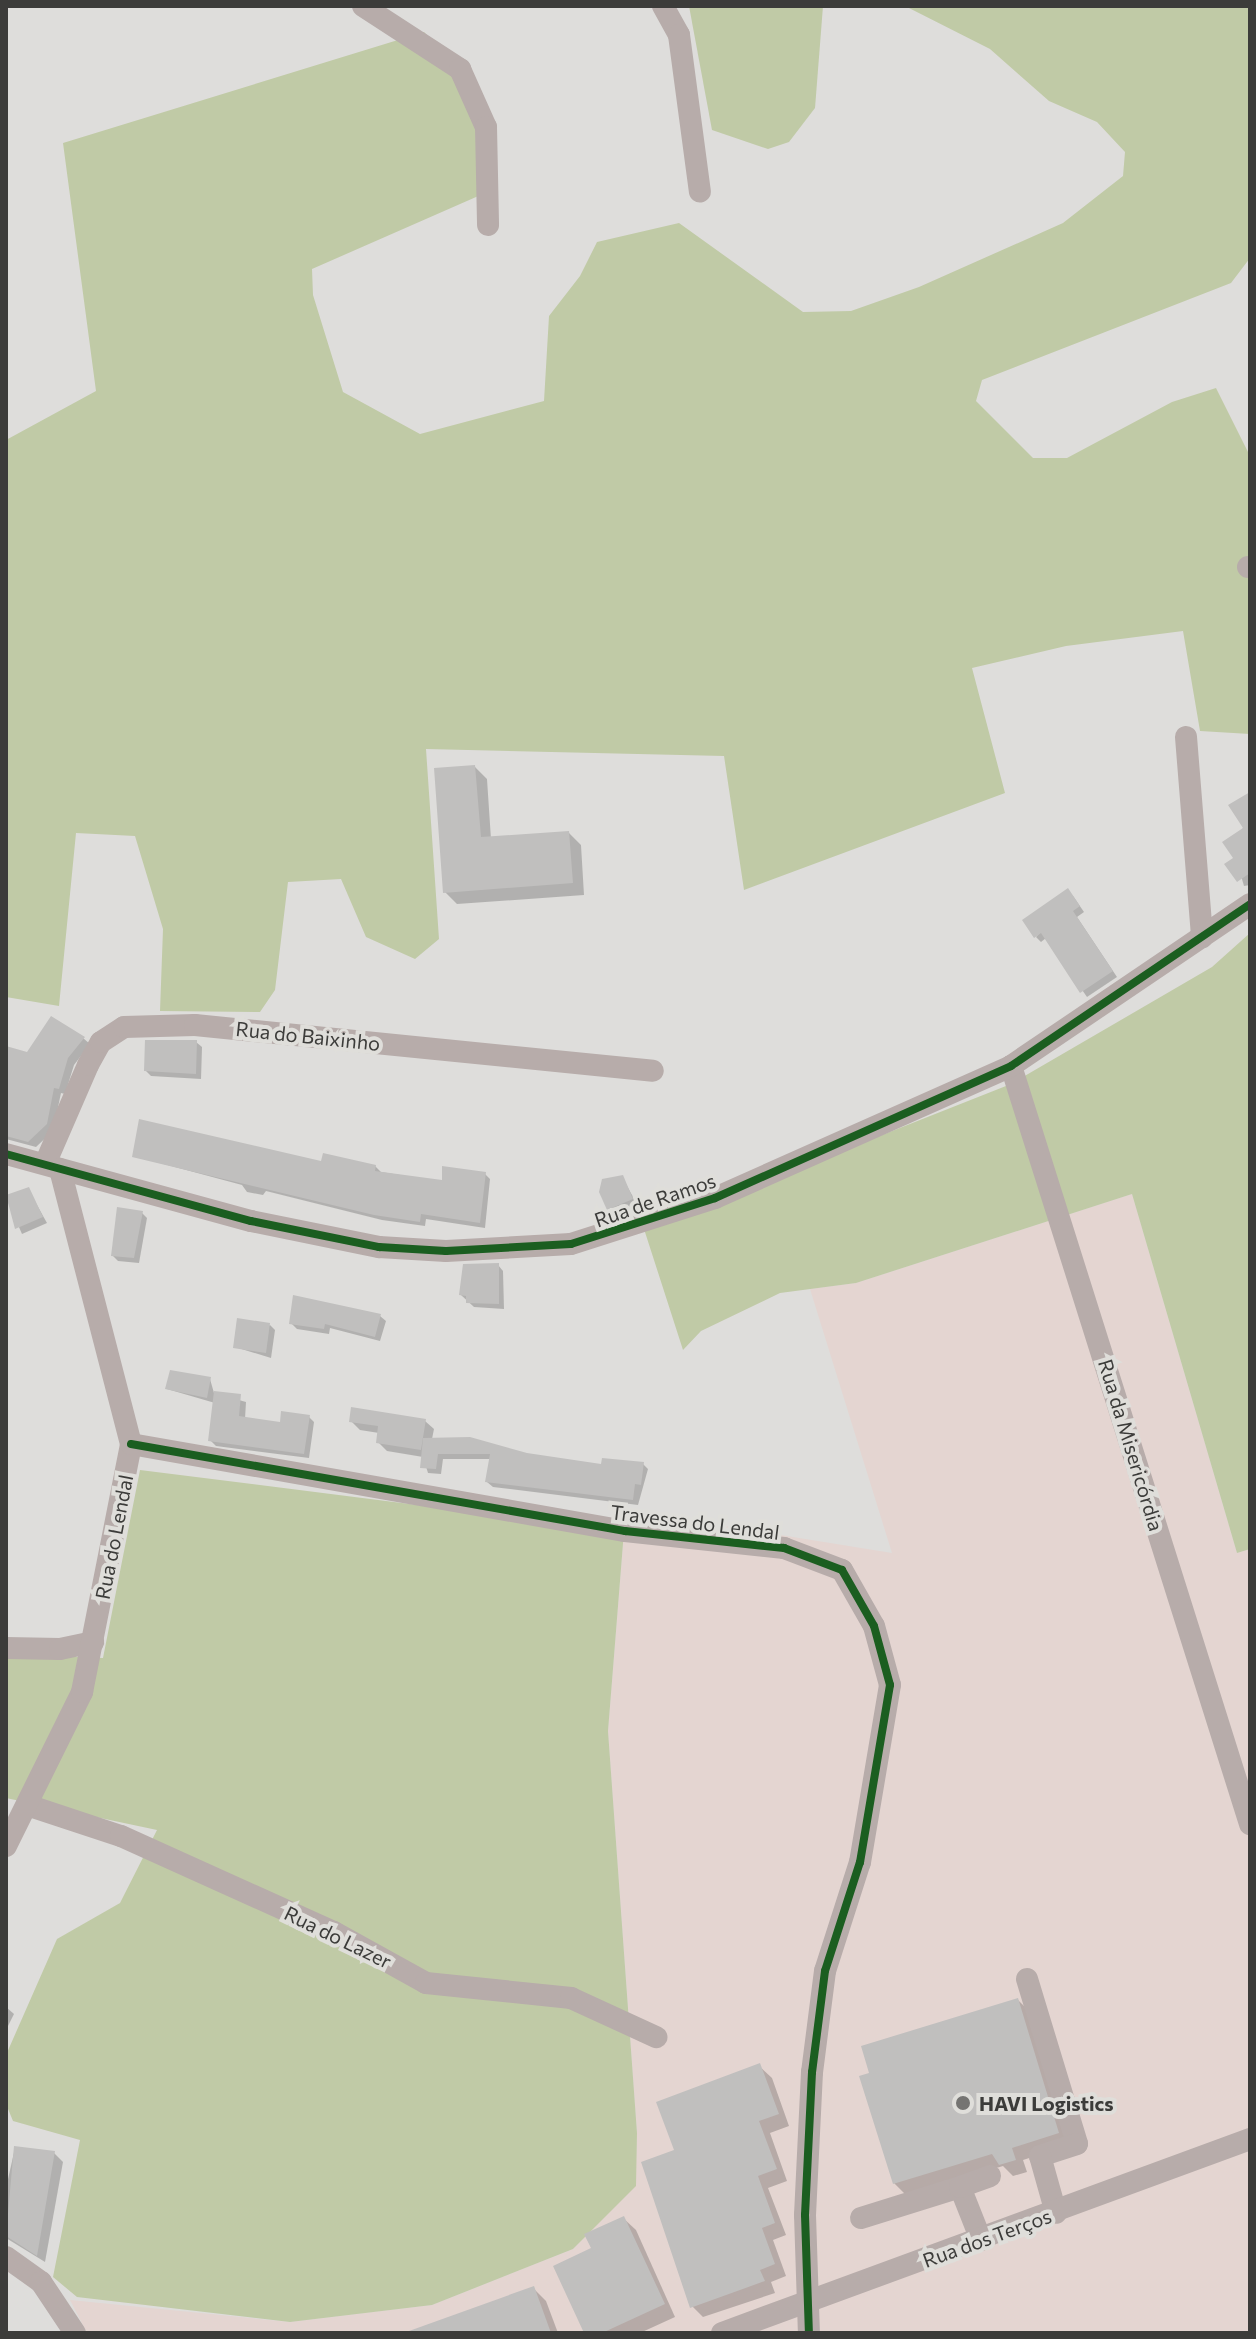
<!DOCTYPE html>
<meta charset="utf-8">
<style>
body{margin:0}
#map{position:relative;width:1256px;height:2339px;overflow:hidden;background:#dedddb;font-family:Commissioner,sans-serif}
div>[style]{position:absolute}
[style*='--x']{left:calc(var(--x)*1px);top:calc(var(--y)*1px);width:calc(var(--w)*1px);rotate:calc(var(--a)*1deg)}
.industrial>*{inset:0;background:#e4d5d1}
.green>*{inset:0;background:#c0caa6}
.shadow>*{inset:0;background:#0003}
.building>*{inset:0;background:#c0bfbe}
.minor>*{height:22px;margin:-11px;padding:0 11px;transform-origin:11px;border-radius:11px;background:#b7acaa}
.cycleway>*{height:8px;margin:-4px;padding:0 4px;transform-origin:4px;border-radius:4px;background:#1b5e20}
.dots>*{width:22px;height:22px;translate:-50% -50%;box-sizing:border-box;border:4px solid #dfdeda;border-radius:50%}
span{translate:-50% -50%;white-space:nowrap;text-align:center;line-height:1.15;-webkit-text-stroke:8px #dfdeda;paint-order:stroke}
.street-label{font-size:20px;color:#3c3c3a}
.poi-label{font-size:20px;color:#3c3c3a;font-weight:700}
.left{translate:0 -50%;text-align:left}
.frame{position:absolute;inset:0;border:8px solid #3c3c3a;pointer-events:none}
</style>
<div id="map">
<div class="industrial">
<i style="clip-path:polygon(1132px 1194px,1237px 1553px,1250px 1549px,1250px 2333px,87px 2333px,70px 2300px,290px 2322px,432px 2305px,573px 2249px,635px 2186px,637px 2133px,608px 1731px,624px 1531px,633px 1511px,892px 1553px,810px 1289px,856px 1283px)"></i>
</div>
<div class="green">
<i style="clip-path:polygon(689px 6px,823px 6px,815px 108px,789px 142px,768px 149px,712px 130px)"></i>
<i style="clip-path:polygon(905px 6px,1250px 6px,1250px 258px,1231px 283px,982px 380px,976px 401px,1033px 458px,1067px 458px,1172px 402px,1216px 388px,1250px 456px,1250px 734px,1200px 731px,1183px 631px,1066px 646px,972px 668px,1005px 793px,744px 890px,724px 756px,426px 749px,439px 939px,415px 959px,366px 937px,341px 879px,288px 882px,275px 990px,260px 1012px,160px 1011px,163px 929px,135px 836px,76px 833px,59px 1006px,6px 997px,6px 440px,96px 391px,63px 143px,424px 32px,455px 64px,474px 94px,492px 190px,312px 269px,313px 295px,343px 392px,420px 434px,544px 401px,549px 316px,580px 276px,597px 242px,679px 223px,803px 312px,851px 311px,919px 287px,1063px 223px,1123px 176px,1125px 152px,1097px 122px,1049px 101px,990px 49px)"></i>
<i style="clip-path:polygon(1250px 933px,1250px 1549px,1237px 1553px,1132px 1194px,856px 1283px,780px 1293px,701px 1331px,683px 1350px,644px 1229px,1011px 1084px,1212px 967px)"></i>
<i style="clip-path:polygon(140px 1470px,624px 1531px,608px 1731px,637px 2133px,636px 2186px,573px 2249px,432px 2305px,290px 2322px,77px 2297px,53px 2277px,80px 2140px,13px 2121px,6px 2104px,6px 2055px,57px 1939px,120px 1903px,157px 1830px,6px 1798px,6px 1654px,103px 1658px)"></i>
</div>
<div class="shadow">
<i style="clip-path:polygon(475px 767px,487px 779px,491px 839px,569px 833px,581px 845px,584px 895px,457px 904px,445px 892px)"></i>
<i style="clip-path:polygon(1250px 795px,1250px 885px,1244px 886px,1236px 859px)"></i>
<i style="clip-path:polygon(1073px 896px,1084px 912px,1077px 917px,1117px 977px,1087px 997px,1046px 938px,1041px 942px,1036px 937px)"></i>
<i style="clip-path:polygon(83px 1038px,90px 1044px,74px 1065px,65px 1094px,61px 1093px,53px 1131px,36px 1147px,6px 1139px,6px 1048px,28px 1054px)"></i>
<i style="clip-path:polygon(196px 1042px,202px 1047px,201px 1079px,151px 1076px,146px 1071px)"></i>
<i style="clip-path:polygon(134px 1156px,375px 1166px,381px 1172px,444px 1182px,485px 1174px,490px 1179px,485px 1228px,426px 1219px,425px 1226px,382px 1220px,266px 1191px,263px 1195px,247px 1192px,242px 1185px)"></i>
<i style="clip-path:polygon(622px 1177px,637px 1204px,615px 1214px,609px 1208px)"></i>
<i style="clip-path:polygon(28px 1189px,47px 1223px,22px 1234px,6px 1197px)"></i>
<i style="clip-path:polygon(142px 1213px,147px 1218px,139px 1263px,118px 1261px,113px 1256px)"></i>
<i style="clip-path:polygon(498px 1265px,503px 1271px,504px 1309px,474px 1307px,461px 1295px)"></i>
<i style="clip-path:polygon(380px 1316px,386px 1321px,380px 1341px,330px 1328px,329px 1334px,297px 1329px,291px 1323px)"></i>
<i style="clip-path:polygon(270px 1325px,275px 1330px,271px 1358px,235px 1347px)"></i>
<i style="clip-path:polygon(210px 1379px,214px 1393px,246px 1402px,245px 1419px,282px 1424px,309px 1417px,314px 1422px,309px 1458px,216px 1446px,210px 1440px,215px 1403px,167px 1389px)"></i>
<i style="clip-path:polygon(351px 1421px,425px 1421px,434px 1429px,432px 1439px,603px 1466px,643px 1464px,648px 1469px,638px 1505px,493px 1487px,487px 1482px,491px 1459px,443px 1459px,441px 1474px,428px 1473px,423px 1457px,387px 1451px,378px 1442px,379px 1433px,360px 1430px)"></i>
<i style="clip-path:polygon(1018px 2000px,1030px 2012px,1070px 2145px,1023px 2160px,1027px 2172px,1013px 2176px,1003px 2166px,906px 2195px,894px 2183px,871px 2074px)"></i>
<i style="clip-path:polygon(6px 2007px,14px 2014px,6px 2030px)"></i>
<i style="clip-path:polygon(759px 2066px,772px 2078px,789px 2126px,770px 2133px,787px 2181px,768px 2188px,786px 2235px,773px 2240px,786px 2276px,771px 2282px,775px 2293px,703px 2317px,691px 2305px,676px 2151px)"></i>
<i style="clip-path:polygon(15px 2148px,54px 2153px,63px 2162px,45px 2262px,6px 2238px,6px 2188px)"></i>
<i style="clip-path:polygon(623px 2218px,636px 2230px,675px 2317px,640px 2333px,586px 2333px,594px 2249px)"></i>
<i style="clip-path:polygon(534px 2289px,546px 2301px,558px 2333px,420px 2333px)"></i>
</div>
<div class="building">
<i style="clip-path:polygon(475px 765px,481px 837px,569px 831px,573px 883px,443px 893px,434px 768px)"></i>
<i style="clip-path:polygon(1250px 792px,1250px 873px,1237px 882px,1224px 864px,1233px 858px,1222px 842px,1243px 828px,1228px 805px)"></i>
<i style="clip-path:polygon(1068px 888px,1080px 906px,1073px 911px,1113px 971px,1080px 993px,1041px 933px,1034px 938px,1022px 920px)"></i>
<i style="clip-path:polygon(51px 1016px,85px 1037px,68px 1058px,59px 1089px,54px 1088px,47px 1124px,28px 1142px,6px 1136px,6px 1046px,27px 1052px)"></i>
<i style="clip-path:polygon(145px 1040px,197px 1040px,196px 1074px,144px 1071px)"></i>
<i style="clip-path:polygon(139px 1119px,321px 1161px,323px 1153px,376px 1165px,375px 1171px,442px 1180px,442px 1166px,486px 1172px,480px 1223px,421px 1214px,420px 1222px,374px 1215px,132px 1157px)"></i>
<i style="clip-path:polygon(623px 1175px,633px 1199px,607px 1210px,599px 1192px,602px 1179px)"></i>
<i style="clip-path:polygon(29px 1187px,43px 1217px,15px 1229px,6px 1195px)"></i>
<i style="clip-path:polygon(117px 1207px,143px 1211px,134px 1258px,111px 1256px)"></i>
<i style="clip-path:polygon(499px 1263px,499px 1304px,466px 1303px,466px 1296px,459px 1295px,463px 1264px)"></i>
<i style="clip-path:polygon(293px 1295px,381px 1314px,375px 1337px,325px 1324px,324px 1329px,289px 1324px)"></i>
<i style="clip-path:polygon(237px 1318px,270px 1323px,266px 1353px,233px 1348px)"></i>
<i style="clip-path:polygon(170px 1370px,211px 1377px,207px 1398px,165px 1389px)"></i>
<i style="clip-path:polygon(214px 1391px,241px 1394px,239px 1416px,280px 1422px,281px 1411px,310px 1415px,304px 1454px,208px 1441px)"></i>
<i style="clip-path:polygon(351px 1407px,426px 1419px,421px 1450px,376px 1443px,378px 1426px,349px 1422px)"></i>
<i style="clip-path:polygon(470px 1437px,527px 1453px,601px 1464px,602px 1458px,644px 1462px,641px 1485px,635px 1484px,633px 1500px,485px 1482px,490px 1454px,438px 1454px,436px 1469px,420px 1468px,423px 1438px)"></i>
<i style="clip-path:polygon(1018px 1998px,1059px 2133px,1012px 2148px,1016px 2160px,999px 2165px,992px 2154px,893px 2184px,859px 2076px,869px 2073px,861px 2046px)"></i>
<i style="clip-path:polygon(760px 2063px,779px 2114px,759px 2121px,777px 2169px,758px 2176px,775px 2223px,762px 2228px,775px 2264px,760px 2270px,765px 2281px,690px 2308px,641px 2162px,674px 2150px,656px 2102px)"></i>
<i style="clip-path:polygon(14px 2146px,55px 2151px,37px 2256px,6px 2236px)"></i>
<i style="clip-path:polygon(624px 2216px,665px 2304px,602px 2333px,584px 2333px,553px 2266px,591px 2248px,584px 2234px)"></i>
<i style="clip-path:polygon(534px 2286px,551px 2333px,410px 2333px,409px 2331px)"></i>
</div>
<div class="minor">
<i style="--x:363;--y:6;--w:116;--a:33"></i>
<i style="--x:460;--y:69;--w:64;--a:65.9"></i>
<i style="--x:486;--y:127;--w:98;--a:88.8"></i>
<i style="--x:663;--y:6;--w:33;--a:61"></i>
<i style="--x:679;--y:35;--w:158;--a:82.4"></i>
<i style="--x:1248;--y:567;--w:2;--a:0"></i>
<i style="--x:1186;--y:737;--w:201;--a:85.4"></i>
<i style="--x:1011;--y:1066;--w:795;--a:72.5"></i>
<i style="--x:6;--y:1154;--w:254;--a:15.3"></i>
<i style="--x:251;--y:1221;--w:131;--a:11.5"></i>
<i style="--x:379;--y:1247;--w:67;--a:3.4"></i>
<i style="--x:446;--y:1251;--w:125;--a:-3.2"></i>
<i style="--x:571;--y:1244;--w:151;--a:-17.7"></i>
<i style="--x:715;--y:1198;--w:324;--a:-24"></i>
<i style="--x:1011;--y:1066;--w:289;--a:-34.1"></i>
<i style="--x:45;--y:1164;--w:108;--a:-66.5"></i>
<i style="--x:88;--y:1065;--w:26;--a:-61"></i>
<i style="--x:101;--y:1042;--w:27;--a:-33"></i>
<i style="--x:124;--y:1027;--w:71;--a:-1.6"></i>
<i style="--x:195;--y:1025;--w:460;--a:5.7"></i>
<i style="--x:131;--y:1444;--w:502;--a:9.99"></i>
<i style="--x:625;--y:1531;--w:160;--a:6.1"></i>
<i style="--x:784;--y:1548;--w:62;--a:20.8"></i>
<i style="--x:842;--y:1570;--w:64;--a:60.3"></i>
<i style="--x:874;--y:1626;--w:61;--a:74.8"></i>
<i style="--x:890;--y:1685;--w:180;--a:99.6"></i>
<i style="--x:860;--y:1862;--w:114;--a:107.8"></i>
<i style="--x:825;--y:1971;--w:102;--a:97.3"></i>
<i style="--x:812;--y:2072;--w:143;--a:92.8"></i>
<i style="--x:805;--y:2215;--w:118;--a:88.1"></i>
<i style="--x:6;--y:1648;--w:54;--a:1.1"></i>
<i style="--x:60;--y:1649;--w:34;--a:-12"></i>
<i style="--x:27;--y:1805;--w:99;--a:18.3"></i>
<i style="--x:121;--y:1836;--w:234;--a:24.3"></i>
<i style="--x:334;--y:1932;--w:105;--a:29"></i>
<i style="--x:426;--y:1983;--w:146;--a:5.9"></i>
<i style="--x:571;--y:1998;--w:94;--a:24.6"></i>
<i style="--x:6;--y:1846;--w:172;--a:-63.7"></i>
<i style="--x:82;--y:1692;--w:253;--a:-78.8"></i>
<i style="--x:131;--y:1444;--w:284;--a:-104.5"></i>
<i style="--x:1027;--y:1979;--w:172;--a:73.1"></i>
<i style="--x:1077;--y:2144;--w:39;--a:162"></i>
<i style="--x:1040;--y:2156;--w:59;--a:74.3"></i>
<i style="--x:861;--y:2218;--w:104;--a:-17.4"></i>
<i style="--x:981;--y:2240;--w:57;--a:-111.6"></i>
<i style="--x:960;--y:2187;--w:32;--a:-20"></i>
<i style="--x:6;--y:2257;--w:43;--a:35.5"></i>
<i style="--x:41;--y:2282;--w:61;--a:56.3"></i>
<i style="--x:722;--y:2333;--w:563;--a:-20.17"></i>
</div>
<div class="cycleway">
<i style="--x:6;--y:1154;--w:254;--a:15.3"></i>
<i style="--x:251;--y:1221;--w:131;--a:11.5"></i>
<i style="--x:379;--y:1247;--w:67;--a:3.4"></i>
<i style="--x:446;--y:1251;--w:125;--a:-3.2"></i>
<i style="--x:571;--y:1244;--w:151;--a:-17.7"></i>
<i style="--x:715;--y:1198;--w:324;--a:-24"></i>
<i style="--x:1011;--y:1066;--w:289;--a:-34.1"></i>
<i style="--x:131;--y:1444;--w:502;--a:9.99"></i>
<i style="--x:625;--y:1531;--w:160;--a:6.1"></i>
<i style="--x:784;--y:1548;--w:62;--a:20.8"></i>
<i style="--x:842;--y:1570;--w:64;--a:60.3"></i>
<i style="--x:874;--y:1626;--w:61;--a:74.8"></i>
<i style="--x:890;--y:1685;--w:180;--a:99.6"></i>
<i style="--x:860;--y:1862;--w:114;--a:107.8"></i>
<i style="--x:825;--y:1971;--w:102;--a:97.3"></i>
<i style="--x:812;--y:2072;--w:143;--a:92.8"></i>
<i style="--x:805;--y:2215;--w:118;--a:88.1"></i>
</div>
<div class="dots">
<i style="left:963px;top:2103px;background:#757472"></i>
</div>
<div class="street-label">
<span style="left:308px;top:1036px;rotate:6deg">Rua do Baixinho</span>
<span style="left:655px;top:1200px;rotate:-19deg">Rua de Ramos</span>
<span style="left:1131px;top:1445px;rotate:73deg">Rua da Misericórdia</span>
<span style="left:695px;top:1522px;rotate:7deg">Travessa do Lendal</span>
<span style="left:114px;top:1537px;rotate:-79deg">Rua do Lendal</span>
<span style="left:338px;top:1937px;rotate:26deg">Rua do Lazer</span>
<span style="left:987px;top:2238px;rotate:-20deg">Rua dos Terços</span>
</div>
<div class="poi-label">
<span class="left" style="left:979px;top:2103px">HAVI Logistics</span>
</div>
<div class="frame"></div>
</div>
